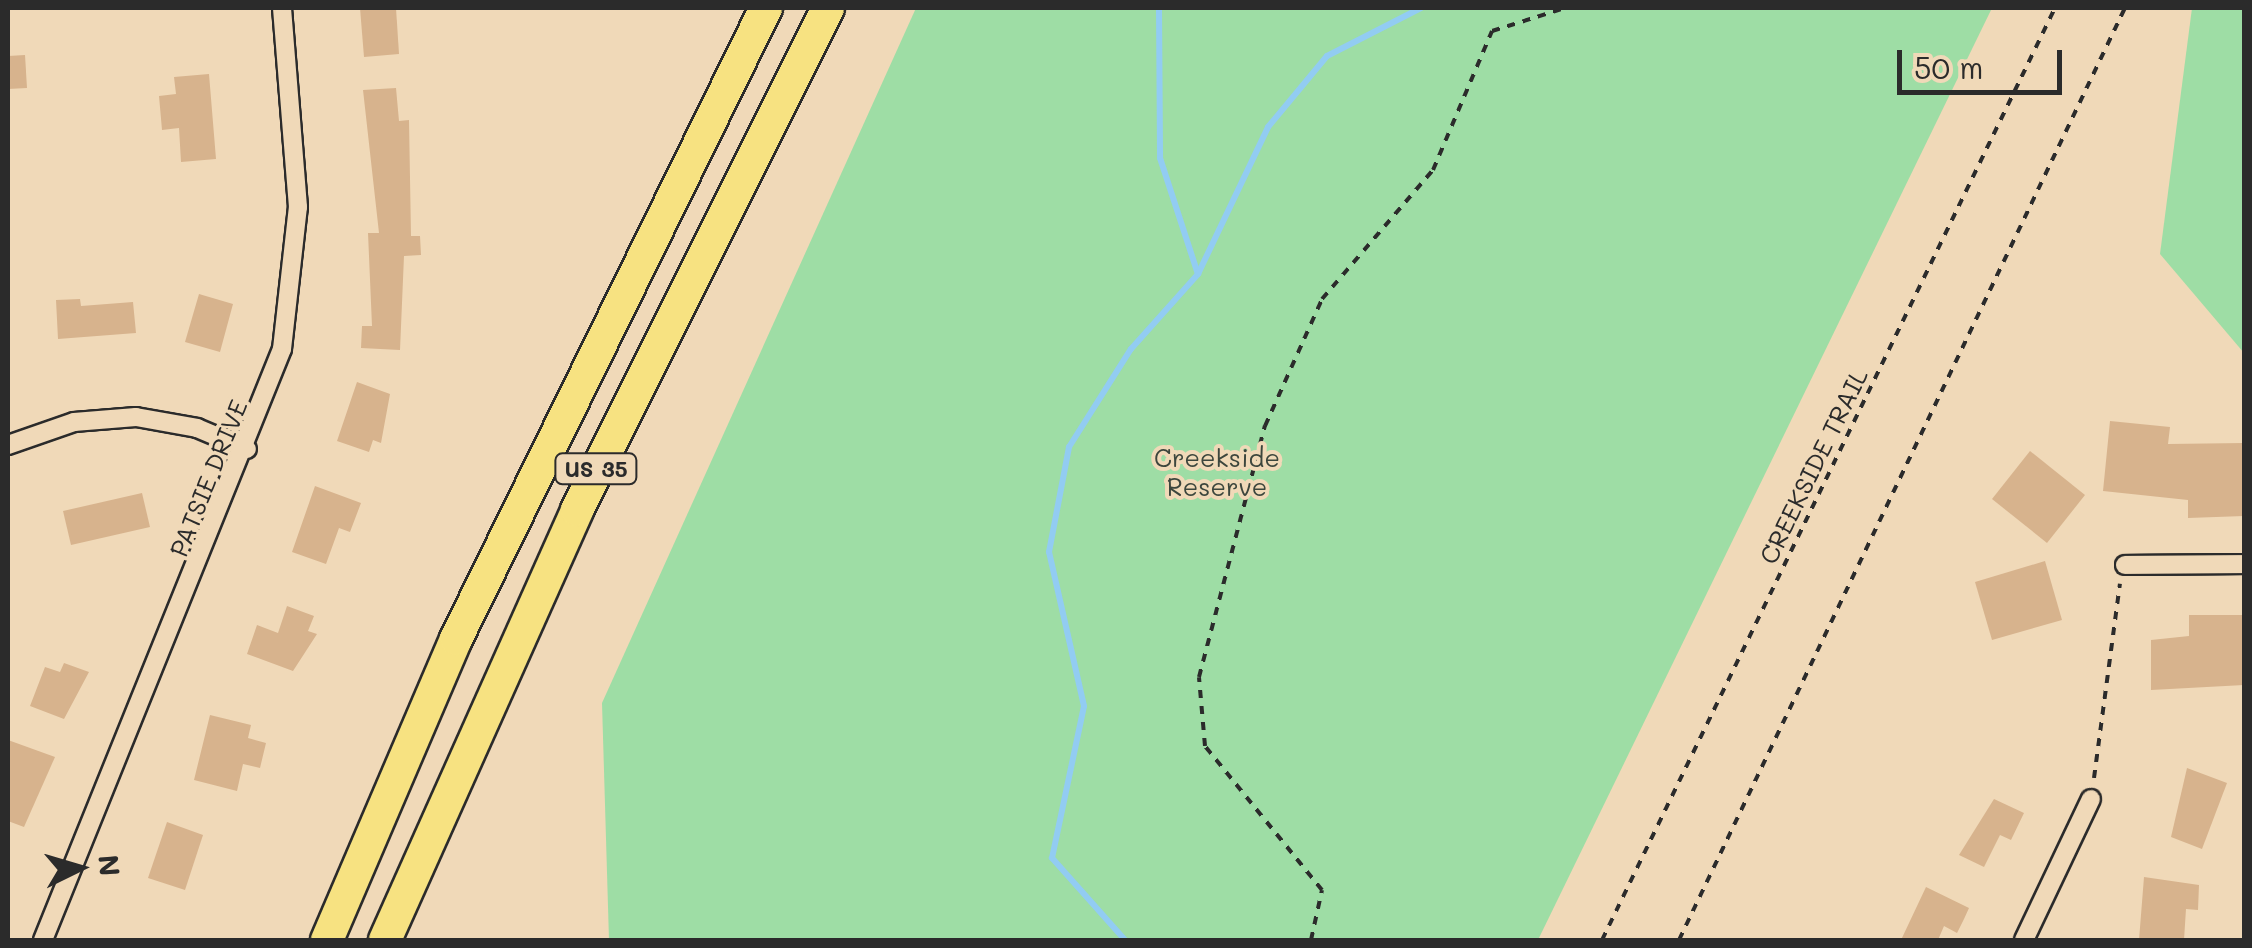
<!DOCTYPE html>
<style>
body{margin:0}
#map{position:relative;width:2252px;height:948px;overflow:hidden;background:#f0d9b8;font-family:Mali,sans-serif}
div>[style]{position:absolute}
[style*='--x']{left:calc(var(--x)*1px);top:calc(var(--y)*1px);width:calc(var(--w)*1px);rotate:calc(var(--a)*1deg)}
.green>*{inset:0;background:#9edda5}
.stream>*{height:6px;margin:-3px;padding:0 3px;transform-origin:3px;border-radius:3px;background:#92ccf2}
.building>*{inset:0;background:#d7b38d}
.path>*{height:4px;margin-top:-2px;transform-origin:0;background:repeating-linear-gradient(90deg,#2b2b2b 0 8px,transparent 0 16px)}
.roads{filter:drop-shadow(2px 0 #2b2b2b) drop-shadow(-2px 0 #2b2b2b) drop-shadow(0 2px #2b2b2b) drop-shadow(0 -2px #2b2b2b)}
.street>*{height:18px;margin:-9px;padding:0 9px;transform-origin:9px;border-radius:9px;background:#f0d9b8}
.highway>*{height:32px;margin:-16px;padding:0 16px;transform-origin:16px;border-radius:16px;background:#f7e281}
span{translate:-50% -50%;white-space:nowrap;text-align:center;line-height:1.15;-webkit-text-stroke:8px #f0d9b8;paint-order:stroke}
.shield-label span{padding:2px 8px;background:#f0d9b8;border:2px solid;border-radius:8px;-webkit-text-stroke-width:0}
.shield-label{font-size:22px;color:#2b2b2b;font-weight:700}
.park-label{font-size:25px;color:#3c463d}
.street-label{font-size:25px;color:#2b2b2b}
.frame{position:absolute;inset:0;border:10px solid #2b2b2b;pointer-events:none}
.north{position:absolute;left:30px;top:818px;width:100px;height:100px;-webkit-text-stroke:8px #f0d9b8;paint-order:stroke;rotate:85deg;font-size:28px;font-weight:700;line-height:40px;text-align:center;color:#2b2b2b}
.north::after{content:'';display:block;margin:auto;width:35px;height:45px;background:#2b2b2b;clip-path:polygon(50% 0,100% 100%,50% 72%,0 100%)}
.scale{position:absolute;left:1897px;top:50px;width:165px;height:45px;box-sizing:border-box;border:5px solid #2b2b2b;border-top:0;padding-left:12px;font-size:30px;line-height:35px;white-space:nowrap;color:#2b2b2b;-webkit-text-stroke:8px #f0d9b8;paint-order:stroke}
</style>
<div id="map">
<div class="green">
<i style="clip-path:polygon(916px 8px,1992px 8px,1538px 940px,609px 940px,602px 703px)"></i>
<i style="clip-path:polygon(2192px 8px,2244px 8px,2244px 353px,2160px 254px)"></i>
</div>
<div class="stream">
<i style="--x:1159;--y:8;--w:150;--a:89.6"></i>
<i style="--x:1160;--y:158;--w:122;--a:71.9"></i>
<i style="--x:1125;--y:940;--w:110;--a:-131.7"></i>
<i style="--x:1052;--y:858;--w:155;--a:-78.1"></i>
<i style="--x:1084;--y:706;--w:158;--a:-102.8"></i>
<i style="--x:1049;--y:552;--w:107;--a:-79.2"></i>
<i style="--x:1069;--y:447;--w:116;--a:-57.7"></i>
<i style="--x:1131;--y:349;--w:101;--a:-48.2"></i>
<i style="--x:1198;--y:274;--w:163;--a:-64.5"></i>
<i style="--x:1268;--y:127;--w:92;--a:-50.3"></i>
<i style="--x:1327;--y:56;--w:106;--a:-27.1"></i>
</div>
<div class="building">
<i style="clip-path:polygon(360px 8px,396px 8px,399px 54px,364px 57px)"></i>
<i style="clip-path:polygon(25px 55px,27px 88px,8px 89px,8px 56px)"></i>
<i style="clip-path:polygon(209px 74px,216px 159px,181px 162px,179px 128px,162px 130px,159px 96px,176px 94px,174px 77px)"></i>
<i style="clip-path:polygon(396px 88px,399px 121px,409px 120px,411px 236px,420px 236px,421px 255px,404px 256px,400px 350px,361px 348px,362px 326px,372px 326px,368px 233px,379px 233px,363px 90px)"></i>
<i style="clip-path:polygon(199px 294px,233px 304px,220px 352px,185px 342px)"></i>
<i style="clip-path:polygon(80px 299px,81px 306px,133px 302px,136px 333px,58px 339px,56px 300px)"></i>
<i style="clip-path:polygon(357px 382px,390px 394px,381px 443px,373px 440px,369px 452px,337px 441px)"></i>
<i style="clip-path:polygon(2110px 421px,2170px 427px,2168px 444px,2244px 443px,2244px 516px,2188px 518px,2188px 500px,2103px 491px)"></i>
<i style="clip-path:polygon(2030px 451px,2085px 495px,2047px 543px,1992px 499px)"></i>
<i style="clip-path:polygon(315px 486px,361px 503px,350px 532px,339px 528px,326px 564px,292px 552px)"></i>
<i style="clip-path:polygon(142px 493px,150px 527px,71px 545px,63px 511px)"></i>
<i style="clip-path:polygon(2045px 561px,2062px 620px,1992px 640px,1975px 582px)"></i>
<i style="clip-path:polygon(287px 606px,314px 616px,308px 631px,317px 634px,293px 671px,247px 654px,257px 625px,278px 633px)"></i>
<i style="clip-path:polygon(2189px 615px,2244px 615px,2244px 685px,2151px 690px,2151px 640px,2189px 636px)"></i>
<i style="clip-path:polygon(64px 663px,89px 672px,64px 719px,30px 706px,45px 667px,60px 672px)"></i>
<i style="clip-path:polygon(210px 715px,251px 725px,248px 738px,266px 743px,260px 768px,243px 764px,237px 791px,194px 780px)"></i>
<i style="clip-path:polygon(8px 740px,55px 757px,24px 827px,8px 821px)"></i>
<i style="clip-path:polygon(2187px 768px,2227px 783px,2202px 849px,2171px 837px)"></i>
<i style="clip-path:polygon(1994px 799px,2024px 813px,2011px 840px,2000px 835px,1984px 867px,1959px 855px)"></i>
<i style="clip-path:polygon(167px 822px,203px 835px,185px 890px,148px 878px)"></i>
<i style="clip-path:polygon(2144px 877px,2199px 885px,2198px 910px,2186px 909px,2184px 940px,2139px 940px)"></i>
<i style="clip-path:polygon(1926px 887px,1969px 908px,1964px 919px,1957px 933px,1944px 926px,1938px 940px,1901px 940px)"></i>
</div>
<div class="path">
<i style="--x:2094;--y:778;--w:196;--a:-82.4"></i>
<i style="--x:1311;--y:940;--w:51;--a:-77.6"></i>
<i style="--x:1322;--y:890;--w:186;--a:-129.1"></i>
<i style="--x:1205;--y:746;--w:69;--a:-95"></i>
<i style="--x:1199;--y:677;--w:260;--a:-75.3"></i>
<i style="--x:1265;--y:426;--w:139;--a:-65.8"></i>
<i style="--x:1322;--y:299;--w:170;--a:-49.3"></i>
<i style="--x:1433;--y:170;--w:151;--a:-67"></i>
<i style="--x:1492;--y:31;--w:77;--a:-17.5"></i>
<i style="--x:1602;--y:940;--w:1036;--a:-64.08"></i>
<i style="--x:1679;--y:940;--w:1033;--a:-64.43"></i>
</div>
<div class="roads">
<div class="street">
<i style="--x:8;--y:445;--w:70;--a:-19.2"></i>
<i style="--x:74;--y:422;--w:62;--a:-4.6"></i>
<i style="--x:136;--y:417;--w:62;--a:10.2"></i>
<i style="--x:197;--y:428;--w:54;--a:22.8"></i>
<i style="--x:2125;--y:565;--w:119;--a:-0.5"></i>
<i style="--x:43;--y:940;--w:637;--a:-67.98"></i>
<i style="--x:282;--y:349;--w:143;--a:-83.6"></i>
<i style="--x:298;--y:207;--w:200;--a:-94.6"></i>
<i style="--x:2024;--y:940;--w:156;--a:-64.6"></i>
</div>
<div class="highway">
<i style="--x:327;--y:940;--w:327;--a:-66.8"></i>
<i style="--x:456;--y:639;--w:703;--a:-63.84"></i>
<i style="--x:385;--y:940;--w:471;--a:-65.9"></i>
<i style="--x:577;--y:510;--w:561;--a:-63.43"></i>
</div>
</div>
<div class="shield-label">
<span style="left:596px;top:469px">US 35</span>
</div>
<div class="park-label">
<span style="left:1217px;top:472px">Creekside<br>Reserve</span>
</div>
<div class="street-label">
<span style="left:1813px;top:466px;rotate:-64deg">CREEKSIDE TRAIL</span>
<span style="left:208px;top:478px;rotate:-68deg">PATSIE DRIVE</span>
</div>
<div class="frame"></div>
<div class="north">N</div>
<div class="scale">50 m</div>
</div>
